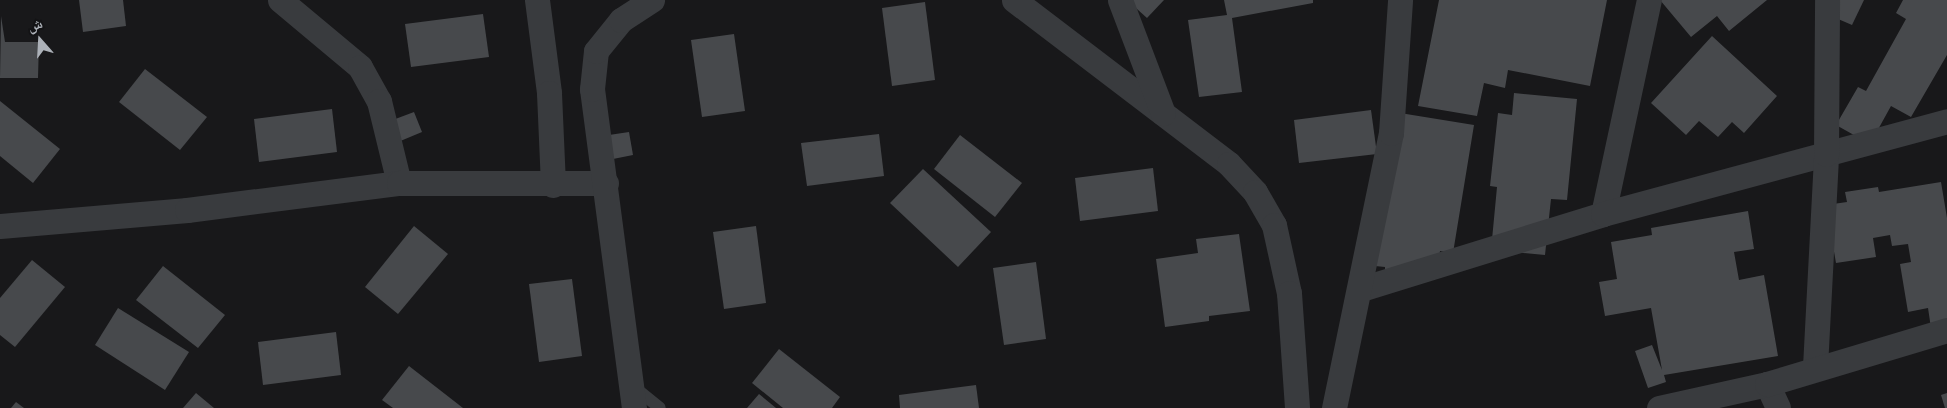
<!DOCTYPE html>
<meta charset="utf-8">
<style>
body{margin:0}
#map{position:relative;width:1947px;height:408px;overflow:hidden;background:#18181a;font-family:"Sofia Sans Condensed","Noto Naskh Arabic",sans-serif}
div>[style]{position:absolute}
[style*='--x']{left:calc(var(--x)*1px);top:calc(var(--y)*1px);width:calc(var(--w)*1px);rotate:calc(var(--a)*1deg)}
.building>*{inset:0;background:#47494c}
.service>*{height:12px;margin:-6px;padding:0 6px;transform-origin:6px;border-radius:6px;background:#393b3e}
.minor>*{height:25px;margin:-12.5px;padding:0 12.5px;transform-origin:12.5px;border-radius:12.5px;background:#393b3e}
span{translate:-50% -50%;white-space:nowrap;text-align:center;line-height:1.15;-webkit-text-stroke:4px #131315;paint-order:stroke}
.north{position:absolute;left:15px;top:15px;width:50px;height:50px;-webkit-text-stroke:4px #131315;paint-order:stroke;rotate:341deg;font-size:14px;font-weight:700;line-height:20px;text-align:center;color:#acb1b8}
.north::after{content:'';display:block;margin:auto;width:18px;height:22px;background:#acb1b8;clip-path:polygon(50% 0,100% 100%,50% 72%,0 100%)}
</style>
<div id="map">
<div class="building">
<i style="clip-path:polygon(79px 0,123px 0,126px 26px,83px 32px)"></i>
<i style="clip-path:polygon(1127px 0,1164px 0,1147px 18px)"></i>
<i style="clip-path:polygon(1224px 0,1313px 0,1313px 3px,1232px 18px,1242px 92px,1199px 97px,1188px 20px,1227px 15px)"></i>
<i style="clip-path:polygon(1439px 0,1607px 0,1590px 86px,1508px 70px,1505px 88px,1484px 83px,1477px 116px,1418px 106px)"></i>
<i style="clip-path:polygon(1660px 0,1767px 0,1729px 31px,1717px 16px,1691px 37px)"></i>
<i style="clip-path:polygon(1828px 0,1864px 0,1852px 25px,1822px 12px)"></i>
<i style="clip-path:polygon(1903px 0,1947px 0,1947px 55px,1911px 117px,1891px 106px,1870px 144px,1836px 125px,1858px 87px,1866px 91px,1906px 19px,1896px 13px)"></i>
<i style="clip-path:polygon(925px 2px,935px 80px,892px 86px,882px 8px)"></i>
<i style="clip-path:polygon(483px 14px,489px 57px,411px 67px,405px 24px)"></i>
<i style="clip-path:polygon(1px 16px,5px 42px,39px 42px,38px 78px,0 78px)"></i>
<i style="clip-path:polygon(734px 34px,745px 111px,702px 117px,691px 40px)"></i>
<i style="clip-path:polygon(1712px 36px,1777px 96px,1744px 133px,1732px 122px,1718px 137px,1699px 121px,1686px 135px,1651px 103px)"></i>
<i style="clip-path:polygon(145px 69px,207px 117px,180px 150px,119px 102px)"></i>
<i style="clip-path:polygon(1514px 93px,1577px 99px,1567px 200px,1551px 199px,1545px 255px,1491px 250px,1497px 187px,1490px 186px,1498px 113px,1512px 115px)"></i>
<i style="clip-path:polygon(0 101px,60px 149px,33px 183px,0 156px)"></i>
<i style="clip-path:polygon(332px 109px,337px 152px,259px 162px,254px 119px)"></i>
<i style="clip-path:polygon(1371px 110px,1377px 154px,1299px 163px,1294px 120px)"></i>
<i style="clip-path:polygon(414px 112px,422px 132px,398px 142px,390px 121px)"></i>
<i style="clip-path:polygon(1400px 113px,1474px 125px,1453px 253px,1440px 251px,1436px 279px,1385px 271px,1385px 267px,1375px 266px)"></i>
<i style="clip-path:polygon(629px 132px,633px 155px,613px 159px,609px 135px)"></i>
<i style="clip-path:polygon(879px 134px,884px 176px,807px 186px,801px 143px)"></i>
<i style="clip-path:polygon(960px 135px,1022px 183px,995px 217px,934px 169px)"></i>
<i style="clip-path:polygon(1153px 168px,1158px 211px,1080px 221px,1075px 178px)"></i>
<i style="clip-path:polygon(923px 169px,991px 232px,958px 267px,890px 203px)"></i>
<i style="clip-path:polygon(1941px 182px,1947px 218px,1947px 325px,1931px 328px,1928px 308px,1908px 312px,1900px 264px,1911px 262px,1908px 244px,1892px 246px,1890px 235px,1873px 238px,1876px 257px,1836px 263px,1826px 205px,1847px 202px,1845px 192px,1878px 187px,1879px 192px)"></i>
<i style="clip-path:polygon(1748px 211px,1754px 249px,1734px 252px,1739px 280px,1764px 275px,1778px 356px,1664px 375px,1666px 382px,1648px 388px,1635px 351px,1652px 345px,1662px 370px,1651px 308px,1605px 316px,1599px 282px,1617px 279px,1611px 242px,1652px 235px,1651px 228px)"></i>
<i style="clip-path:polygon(414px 226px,448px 254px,398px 314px,365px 287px)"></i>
<i style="clip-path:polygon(756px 226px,766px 303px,724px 309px,713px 232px)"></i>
<i style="clip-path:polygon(1239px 234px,1250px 311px,1209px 316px,1209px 321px,1165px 327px,1156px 259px,1198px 253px,1196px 239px)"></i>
<i style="clip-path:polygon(32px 260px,65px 287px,15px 347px,0 335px,0 298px)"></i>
<i style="clip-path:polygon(1036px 262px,1046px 339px,1004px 345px,993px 268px)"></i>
<i style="clip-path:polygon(163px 266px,225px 315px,198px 348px,136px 300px)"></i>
<i style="clip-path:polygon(572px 279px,582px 356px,539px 362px,529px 284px)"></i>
<i style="clip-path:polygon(118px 308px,189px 352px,165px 390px,95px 345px)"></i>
<i style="clip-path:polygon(336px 332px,341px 375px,263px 385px,258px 342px)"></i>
<i style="clip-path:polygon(779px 349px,840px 397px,832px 408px,783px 408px,752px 383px)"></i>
<i style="clip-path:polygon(409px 366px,463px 408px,393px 408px,382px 400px)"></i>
<i style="clip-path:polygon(976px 385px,979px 408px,900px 408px,899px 395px)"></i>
<i style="clip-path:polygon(196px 393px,214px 408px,183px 408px)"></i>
<i style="clip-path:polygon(1947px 393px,1947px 408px,1945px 408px,1941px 395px)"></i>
<i style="clip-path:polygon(759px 394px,776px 408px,747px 408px)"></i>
<i style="clip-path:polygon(16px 402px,24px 408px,11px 408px)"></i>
</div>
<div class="service">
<i style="--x:634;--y:387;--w:33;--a:39"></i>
</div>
<div class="minor">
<i style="--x:280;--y:0;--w:104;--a:39.9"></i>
<i style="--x:360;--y:67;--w:39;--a:61"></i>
<i style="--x:379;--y:101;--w:84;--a:76.3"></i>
<i style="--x:537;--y:0;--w:94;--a:82.6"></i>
<i style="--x:549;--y:93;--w:92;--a:87.5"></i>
<i style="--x:1014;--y:0;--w:270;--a:37.3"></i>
<i style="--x:1229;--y:164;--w:38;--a:47"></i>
<i style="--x:1255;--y:192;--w:38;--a:60"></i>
<i style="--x:1274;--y:225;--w:70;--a:77.6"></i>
<i style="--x:1289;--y:293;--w:115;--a:86"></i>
<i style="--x:1120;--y:0;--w:121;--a:69.2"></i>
<i style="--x:1603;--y:214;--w:219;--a:-77.9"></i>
<i style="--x:0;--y:226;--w:188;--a:-4.9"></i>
<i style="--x:187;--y:210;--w:214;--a:-7.3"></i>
<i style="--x:399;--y:183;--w:207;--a:0"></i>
<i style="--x:1361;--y:289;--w:253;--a:-17.2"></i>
<i style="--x:1603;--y:214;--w:356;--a:-15.1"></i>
<i style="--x:1815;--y:367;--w:213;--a:-87"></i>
<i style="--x:1826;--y:154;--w:154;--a:-89.6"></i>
<i style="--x:1767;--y:384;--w:26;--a:65"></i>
<i style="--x:634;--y:408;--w:322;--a:-97.5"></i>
<i style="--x:592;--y:89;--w:38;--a:-84"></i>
<i style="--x:596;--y:51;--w:40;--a:-51"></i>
<i style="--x:621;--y:20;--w:37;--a:-33"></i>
<i style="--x:1334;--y:408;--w:281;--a:-78.3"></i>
<i style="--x:1391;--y:133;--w:133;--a:-86.1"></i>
<i style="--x:1659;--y:408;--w:111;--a:-12.5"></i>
<i style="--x:1767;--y:384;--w:188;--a:-16.7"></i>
</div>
<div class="north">ش</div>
</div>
